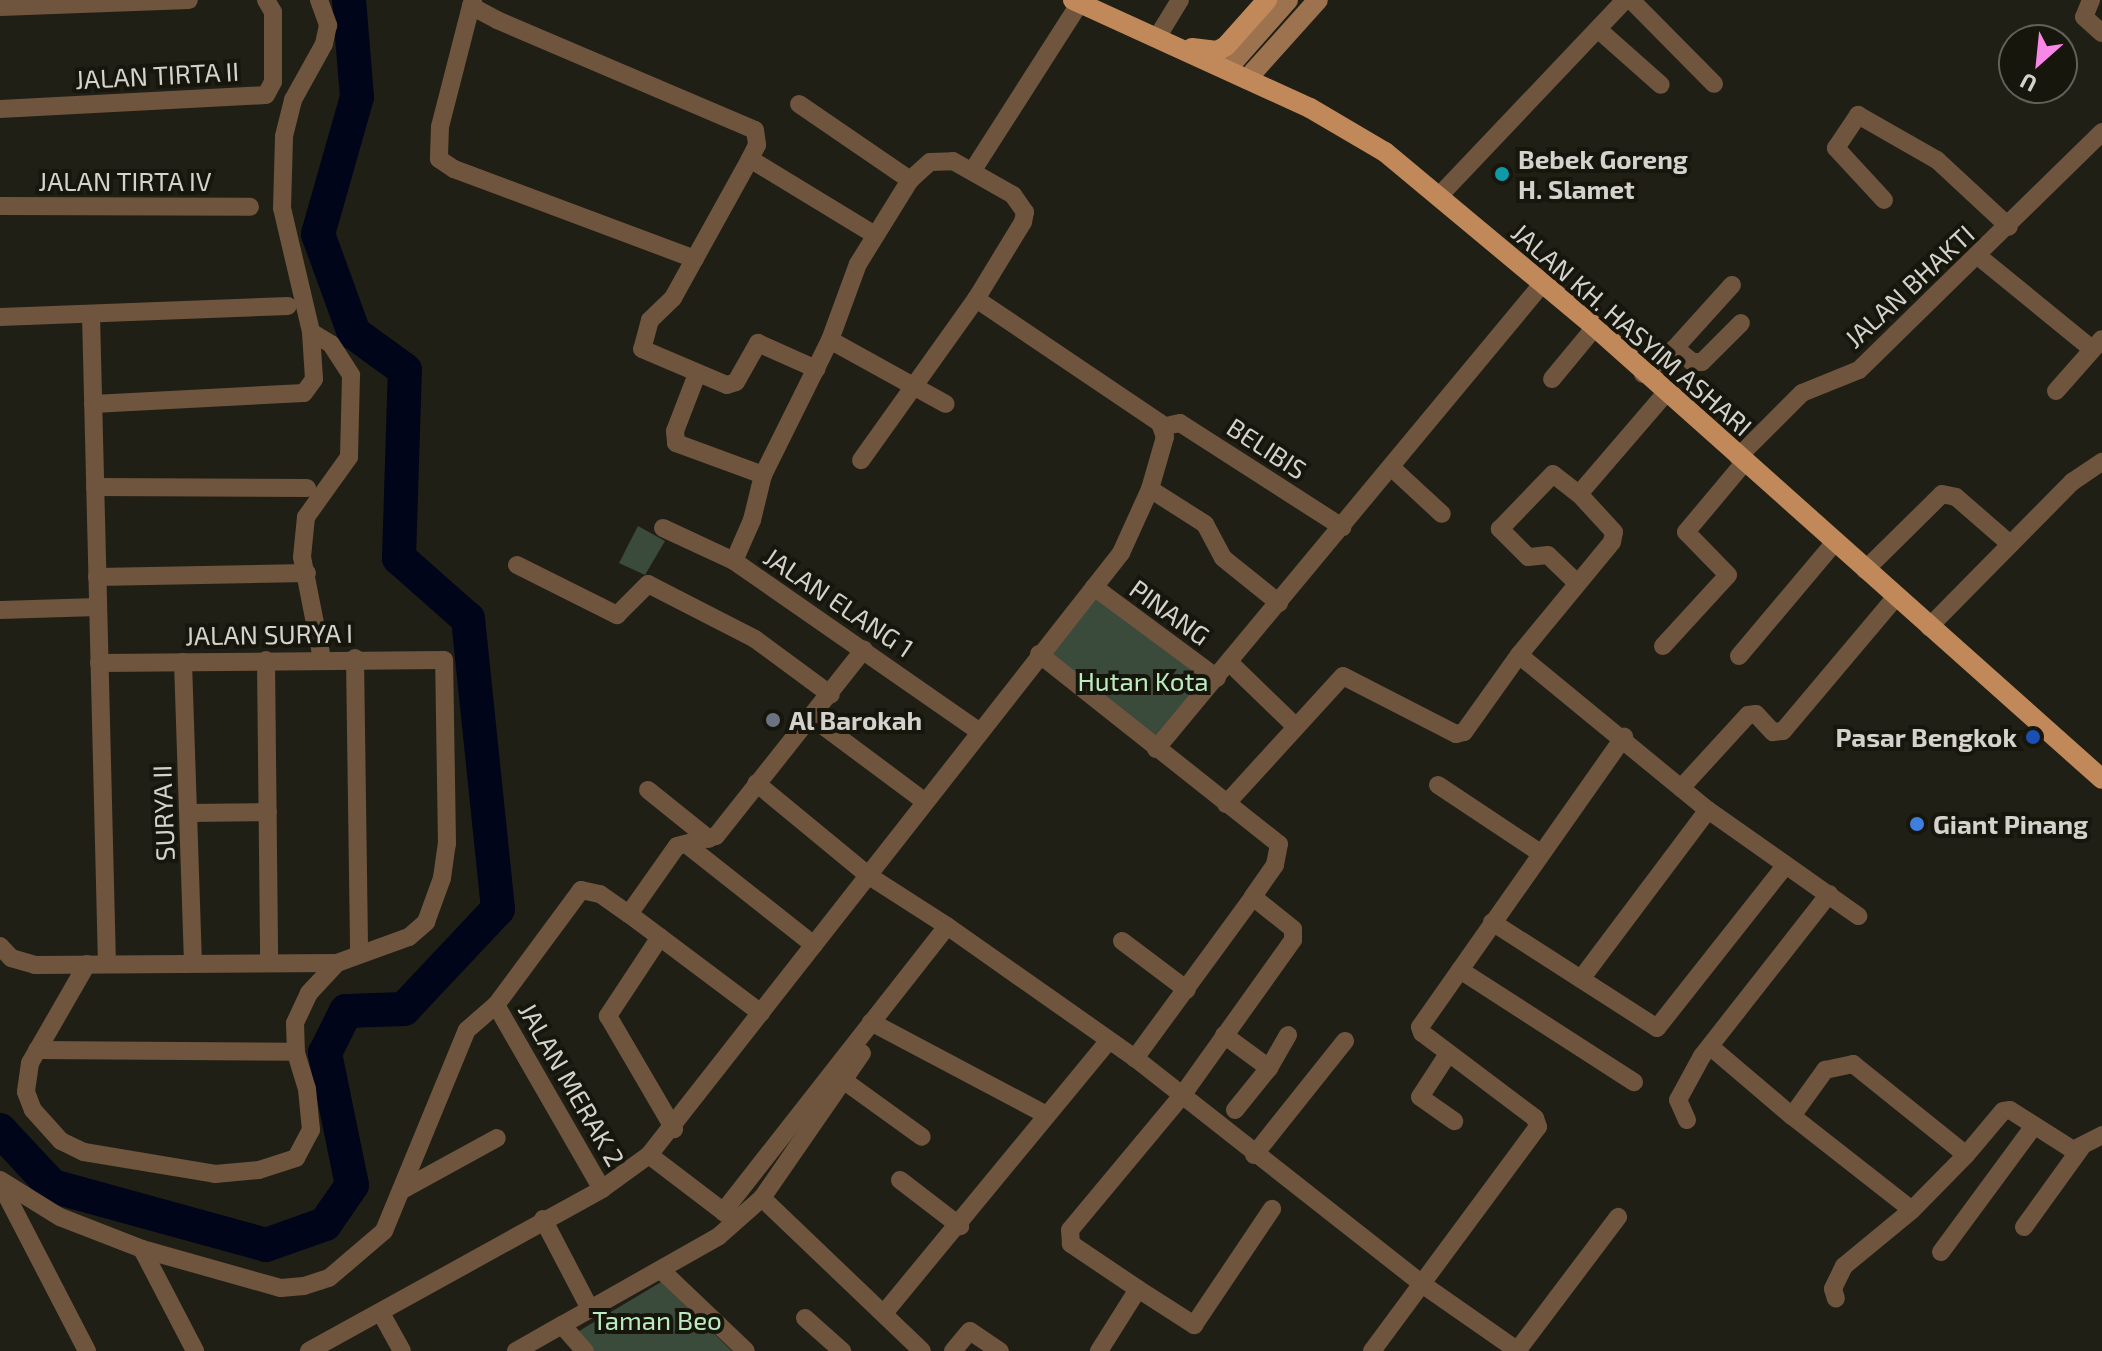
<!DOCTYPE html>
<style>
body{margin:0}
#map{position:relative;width:2102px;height:1351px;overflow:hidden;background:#201f15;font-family:"Exo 2",sans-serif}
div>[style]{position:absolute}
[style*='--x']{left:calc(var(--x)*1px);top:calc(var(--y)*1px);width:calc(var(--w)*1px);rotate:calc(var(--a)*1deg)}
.green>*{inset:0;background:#3a4a3b}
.river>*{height:34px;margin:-17px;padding:0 17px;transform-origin:17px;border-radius:17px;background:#010519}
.minor>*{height:18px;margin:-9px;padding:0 9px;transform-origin:9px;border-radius:9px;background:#6f543e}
.secondary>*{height:20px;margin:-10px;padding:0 10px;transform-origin:10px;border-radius:10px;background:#9d724e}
.primary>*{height:20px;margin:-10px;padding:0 10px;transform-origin:10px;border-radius:10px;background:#c1895a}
.dots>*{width:22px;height:22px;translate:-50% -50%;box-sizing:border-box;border:4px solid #17160d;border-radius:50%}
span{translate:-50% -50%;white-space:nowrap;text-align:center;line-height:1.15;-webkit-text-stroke:8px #17160d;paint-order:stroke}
.street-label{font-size:26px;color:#d3d2cc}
.poi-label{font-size:26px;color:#d3d2cc;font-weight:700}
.left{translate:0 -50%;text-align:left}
.right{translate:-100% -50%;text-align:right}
.park-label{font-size:26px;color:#bbebbe}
.north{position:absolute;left:1998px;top:24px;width:80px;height:80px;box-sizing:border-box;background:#17160d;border:2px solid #626159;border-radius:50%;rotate:207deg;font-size:22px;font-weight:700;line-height:32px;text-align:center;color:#d3d2cc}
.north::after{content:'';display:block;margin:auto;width:28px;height:36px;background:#f987e8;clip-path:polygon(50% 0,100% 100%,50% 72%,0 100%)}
</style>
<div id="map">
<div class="green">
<i style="clip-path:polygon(638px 526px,665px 541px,645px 575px,619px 563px)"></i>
<i style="clip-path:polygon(1095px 593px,1205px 676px,1155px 744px,1046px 653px)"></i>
<i style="clip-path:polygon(661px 1282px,732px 1351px,593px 1351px,574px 1334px)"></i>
</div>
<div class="river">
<i style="--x:0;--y:1130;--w:76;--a:47.1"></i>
<i style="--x:52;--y:1186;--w:222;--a:15.4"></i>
<i style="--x:266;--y:1245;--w:63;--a:-19.6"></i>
<i style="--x:325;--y:1224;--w:47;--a:-55.3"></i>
<i style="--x:352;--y:1185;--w:135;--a:-101.6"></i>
<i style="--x:325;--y:1053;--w:47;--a:-63.4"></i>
<i style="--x:346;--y:1011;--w:58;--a:-2"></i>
<i style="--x:404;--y:1009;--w:137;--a:-46.8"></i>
<i style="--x:498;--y:909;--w:292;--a:-95.9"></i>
<i style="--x:468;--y:619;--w:92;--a:-138.5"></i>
<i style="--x:399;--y:558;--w:188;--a:-88.2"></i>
<i style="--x:405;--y:370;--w:63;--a:-144"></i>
<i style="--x:354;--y:333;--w:105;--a:-110"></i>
<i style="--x:318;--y:234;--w:142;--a:-74.1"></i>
<i style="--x:357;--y:97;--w:97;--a:-94.7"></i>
</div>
<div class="minor">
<i style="--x:319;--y:0;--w:27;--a:70"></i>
<i style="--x:328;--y:25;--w:19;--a:102"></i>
<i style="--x:324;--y:44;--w:64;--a:119"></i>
<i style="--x:293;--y:100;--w:38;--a:104"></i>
<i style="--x:284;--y:137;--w:71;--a:91.6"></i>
<i style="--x:282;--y:208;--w:127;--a:76.8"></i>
<i style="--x:311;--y:332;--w:23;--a:31"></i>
<i style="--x:331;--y:344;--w:37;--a:57"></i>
<i style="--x:351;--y:375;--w:82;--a:91.4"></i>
<i style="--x:349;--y:457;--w:74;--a:125.6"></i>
<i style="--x:306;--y:517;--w:40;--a:95.7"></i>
<i style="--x:302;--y:557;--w:104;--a:78.9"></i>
<i style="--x:473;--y:0;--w:6;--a:108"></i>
<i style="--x:471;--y:6;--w:30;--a:28"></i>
<i style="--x:497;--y:20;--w:280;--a:23.1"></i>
<i style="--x:755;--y:130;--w:15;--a:82"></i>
<i style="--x:757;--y:145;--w:16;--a:117"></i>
<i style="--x:750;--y:159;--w:159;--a:119"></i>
<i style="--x:673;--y:298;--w:32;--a:136"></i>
<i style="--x:650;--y:320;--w:30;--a:105"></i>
<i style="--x:642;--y:349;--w:92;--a:23"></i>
<i style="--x:727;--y:385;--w:9;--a:-18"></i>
<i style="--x:736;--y:382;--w:45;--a:-60.6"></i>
<i style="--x:758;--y:343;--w:64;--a:24.1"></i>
<i style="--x:1631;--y:0;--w:118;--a:45.3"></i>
<i style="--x:2091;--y:0;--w:18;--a:112"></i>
<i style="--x:2084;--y:17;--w:24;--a:42"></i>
<i style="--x:471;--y:6;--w:125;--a:104.4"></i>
<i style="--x:440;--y:127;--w:32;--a:92"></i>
<i style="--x:439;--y:159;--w:18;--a:34"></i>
<i style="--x:454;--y:169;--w:257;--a:20.5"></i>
<i style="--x:0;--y:7;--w:189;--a:-2.1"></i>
<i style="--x:1600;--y:31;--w:81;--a:41.5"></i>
<i style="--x:1158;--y:36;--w:42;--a:-58.6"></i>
<i style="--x:799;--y:104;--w:135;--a:34.4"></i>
<i style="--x:0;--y:109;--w:266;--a:-3"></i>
<i style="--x:266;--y:95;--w:15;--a:-62"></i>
<i style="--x:273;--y:82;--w:70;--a:-90"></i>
<i style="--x:273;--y:12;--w:14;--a:-120"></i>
<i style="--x:750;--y:159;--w:146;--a:31.3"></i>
<i style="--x:973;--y:170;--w:198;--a:-57.4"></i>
<i style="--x:1440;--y:195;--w:269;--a:-46.5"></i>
<i style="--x:1884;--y:200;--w:71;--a:-132.7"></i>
<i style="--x:1836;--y:148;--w:40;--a:-56"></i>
<i style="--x:1858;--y:115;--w:91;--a:29.7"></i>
<i style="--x:1937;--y:160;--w:98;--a:42.9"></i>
<i style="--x:0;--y:206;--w:250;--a:0.2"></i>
<i style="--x:1978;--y:256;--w:147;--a:39.2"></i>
<i style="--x:91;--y:315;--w:649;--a:88.59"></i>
<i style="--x:0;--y:317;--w:288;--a:-2.2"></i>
<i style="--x:830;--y:340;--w:132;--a:28.9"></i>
<i style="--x:1675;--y:348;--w:85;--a:-47.9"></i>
<i style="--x:697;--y:374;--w:61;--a:111.1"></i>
<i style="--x:675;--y:431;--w:12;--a:85"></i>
<i style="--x:676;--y:443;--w:93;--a:20.2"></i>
<i style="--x:1643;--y:374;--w:41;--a:-39.1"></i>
<i style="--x:1675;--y:348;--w:22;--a:39"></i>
<i style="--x:1692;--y:362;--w:10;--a:0"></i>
<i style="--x:1702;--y:362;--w:55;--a:-45"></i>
<i style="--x:1552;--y:379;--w:67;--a:-50.4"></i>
<i style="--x:2056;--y:391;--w:69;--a:-48.5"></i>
<i style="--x:93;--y:404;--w:211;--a:-3"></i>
<i style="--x:304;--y:393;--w:17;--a:-54"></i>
<i style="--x:314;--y:379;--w:47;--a:-93.7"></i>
<i style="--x:1162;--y:427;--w:18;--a:-13"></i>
<i style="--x:1180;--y:423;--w:193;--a:32.7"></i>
<i style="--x:1738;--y:457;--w:91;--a:-45"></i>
<i style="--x:1802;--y:393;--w:61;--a:-22"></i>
<i style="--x:1859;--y:370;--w:340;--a:-44.4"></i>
<i style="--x:1391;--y:467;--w:69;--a:42.7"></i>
<i style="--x:95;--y:487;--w:212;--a:0.3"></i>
<i style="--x:1150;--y:489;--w:65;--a:32.5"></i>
<i style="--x:1205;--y:524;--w:38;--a:62"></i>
<i style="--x:1223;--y:558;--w:72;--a:38.8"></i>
<i style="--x:663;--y:528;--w:78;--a:24.9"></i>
<i style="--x:734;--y:561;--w:298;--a:34.8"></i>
<i style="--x:734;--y:561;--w:45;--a:-66.3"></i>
<i style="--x:752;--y:520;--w:46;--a:-76.3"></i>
<i style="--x:763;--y:475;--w:151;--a:-63.6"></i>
<i style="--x:830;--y:340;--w:81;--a:-69.8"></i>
<i style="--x:858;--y:264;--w:99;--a:-58.2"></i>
<i style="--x:910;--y:180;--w:27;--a:-42"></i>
<i style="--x:930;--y:162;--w:23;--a:-2"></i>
<i style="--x:953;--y:161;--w:69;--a:29.5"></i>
<i style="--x:1013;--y:195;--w:21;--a:55"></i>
<i style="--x:1025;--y:212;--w:10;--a:101"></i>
<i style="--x:1023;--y:222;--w:90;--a:121.4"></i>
<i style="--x:976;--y:299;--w:198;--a:125.5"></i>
<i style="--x:517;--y:565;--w:112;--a:26.6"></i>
<i style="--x:617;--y:615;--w:44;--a:-45"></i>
<i style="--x:648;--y:584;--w:120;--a:27.2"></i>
<i style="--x:755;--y:639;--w:94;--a:36.4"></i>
<i style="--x:1865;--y:570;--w:108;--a:-44.6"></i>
<i style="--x:1942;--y:494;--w:14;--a:12"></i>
<i style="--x:1956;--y:497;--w:72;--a:41"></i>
<i style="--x:97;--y:577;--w:210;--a:-1.1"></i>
<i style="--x:1577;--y:583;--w:40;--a:-136"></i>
<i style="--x:1548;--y:555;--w:20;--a:174"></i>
<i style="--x:1528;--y:557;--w:40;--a:-135"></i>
<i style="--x:1500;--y:529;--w:76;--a:-46.1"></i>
<i style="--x:1553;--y:474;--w:33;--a:38"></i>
<i style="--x:1094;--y:587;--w:153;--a:36.5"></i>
<i style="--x:0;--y:610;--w:98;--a:-1.8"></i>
<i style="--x:1929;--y:627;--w:204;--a:-45.4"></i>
<i style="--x:2072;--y:482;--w:36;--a:-34"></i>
<i style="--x:1663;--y:646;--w:96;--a:-47.5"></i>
<i style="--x:1728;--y:575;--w:60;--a:-134.3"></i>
<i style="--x:1686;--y:532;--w:90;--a:-50"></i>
<i style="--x:1039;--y:654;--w:306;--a:38.4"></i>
<i style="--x:1279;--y:844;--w:21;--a:101"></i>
<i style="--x:1275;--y:865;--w:39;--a:125"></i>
<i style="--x:1253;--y:897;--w:200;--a:126.2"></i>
<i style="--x:1519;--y:655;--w:244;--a:39.4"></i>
<i style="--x:1708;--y:810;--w:184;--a:35.2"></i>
<i style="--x:1739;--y:656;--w:149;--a:-49.9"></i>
<i style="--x:355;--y:658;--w:296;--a:89.2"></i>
<i style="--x:266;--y:660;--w:301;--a:89.4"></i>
<i style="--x:183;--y:662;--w:300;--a:88.1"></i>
<i style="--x:1230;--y:663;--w:91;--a:44.1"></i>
<i style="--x:814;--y:719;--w:137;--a:36.7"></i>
<i style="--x:1156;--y:749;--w:604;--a:-50.3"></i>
<i style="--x:1438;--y:785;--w:121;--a:33.6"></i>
<i style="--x:1681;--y:788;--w:99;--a:-47.5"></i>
<i style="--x:1748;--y:715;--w:8;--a:-7"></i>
<i style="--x:1756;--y:714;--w:25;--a:47"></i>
<i style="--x:1773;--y:732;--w:10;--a:-6"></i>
<i style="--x:1783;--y:731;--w:175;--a:-49.9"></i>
<i style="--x:648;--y:790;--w:78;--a:38.8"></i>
<i style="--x:1226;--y:804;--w:173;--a:-47.6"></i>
<i style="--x:1343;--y:676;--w:127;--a:27.2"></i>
<i style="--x:1456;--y:734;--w:8;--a:-14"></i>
<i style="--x:1464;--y:732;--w:95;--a:-54.5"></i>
<i style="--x:1519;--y:655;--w:146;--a:-50.5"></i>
<i style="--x:1612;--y:542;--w:10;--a:-79"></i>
<i style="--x:1614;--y:532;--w:52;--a:-132.6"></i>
<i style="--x:1579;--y:494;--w:132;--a:-49.3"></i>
<i style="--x:189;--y:813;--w:79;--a:-0.7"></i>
<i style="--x:686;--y:844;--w:163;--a:38.3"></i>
<i style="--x:629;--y:914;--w:83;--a:-54.8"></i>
<i style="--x:677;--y:846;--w:40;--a:-14.4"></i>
<i style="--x:716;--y:836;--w:238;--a:-51.6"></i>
<i style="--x:1492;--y:922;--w:196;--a:32.7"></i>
<i style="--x:1657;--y:1028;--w:206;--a:-51.7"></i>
<i style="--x:947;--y:926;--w:230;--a:35.1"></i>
<i style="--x:1135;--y:1058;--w:365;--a:38.2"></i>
<i style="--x:1422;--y:1284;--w:117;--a:34.9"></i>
<i style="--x:660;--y:937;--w:95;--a:123.4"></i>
<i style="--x:608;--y:1016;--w:131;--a:59.7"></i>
<i style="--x:1122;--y:941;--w:81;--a:37"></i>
<i style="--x:0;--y:946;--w:16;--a:47"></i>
<i style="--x:11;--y:958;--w:25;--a:16"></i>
<i style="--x:35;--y:965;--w:302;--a:-0.4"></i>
<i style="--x:337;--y:963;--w:77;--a:-19.9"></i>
<i style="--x:409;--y:937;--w:23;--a:-41"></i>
<i style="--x:426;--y:922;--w:47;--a:-70"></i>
<i style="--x:442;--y:878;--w:34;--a:-82"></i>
<i style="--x:447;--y:844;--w:184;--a:-90.9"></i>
<i style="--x:444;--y:660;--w:345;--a:179.5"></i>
<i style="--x:87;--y:964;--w:114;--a:119.9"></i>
<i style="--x:30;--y:1063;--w:29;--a:98"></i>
<i style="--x:26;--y:1092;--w:19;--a:69"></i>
<i style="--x:33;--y:1110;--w:42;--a:47.9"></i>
<i style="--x:61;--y:1141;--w:25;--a:26"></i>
<i style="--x:84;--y:1152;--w:133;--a:9.5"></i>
<i style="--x:215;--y:1174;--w:44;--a:-5.2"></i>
<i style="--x:259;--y:1170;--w:39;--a:-18"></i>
<i style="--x:296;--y:1158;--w:32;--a:-62"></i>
<i style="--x:311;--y:1130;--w:41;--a:-95.6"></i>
<i style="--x:307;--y:1089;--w:39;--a:-107"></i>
<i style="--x:296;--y:1052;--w:29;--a:-92"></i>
<i style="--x:295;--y:1023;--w:33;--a:-65"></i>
<i style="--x:309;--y:993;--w:41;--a:-47"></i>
<i style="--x:1460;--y:970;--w:207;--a:32.8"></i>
<i style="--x:1581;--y:979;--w:211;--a:-53.1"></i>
<i style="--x:496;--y:1005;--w:212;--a:60.1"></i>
<i style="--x:871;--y:1022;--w:197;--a:27.9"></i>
<i style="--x:1224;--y:1035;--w:56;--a:36.3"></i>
<i style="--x:1269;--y:1068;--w:38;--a:-60"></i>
<i style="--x:1712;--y:1048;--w:105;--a:40.4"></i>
<i style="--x:1792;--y:1116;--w:57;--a:-54.3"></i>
<i style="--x:1825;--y:1070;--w:29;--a:-12"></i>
<i style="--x:1853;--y:1064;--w:145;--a:38.8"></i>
<i style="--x:1966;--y:1155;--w:77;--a:134.5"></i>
<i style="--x:1912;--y:1210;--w:88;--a:140.5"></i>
<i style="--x:1844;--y:1266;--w:25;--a:116"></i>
<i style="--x:1833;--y:1289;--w:10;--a:73"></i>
<i style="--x:37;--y:1050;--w:259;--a:0.4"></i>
<i style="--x:1448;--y:1054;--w:51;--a:123.1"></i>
<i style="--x:1420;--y:1097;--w:42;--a:35.2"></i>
<i style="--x:843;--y:1080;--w:97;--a:35.8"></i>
<i style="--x:1235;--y:1110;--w:54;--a:-51"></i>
<i style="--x:1792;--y:1116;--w:152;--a:38.1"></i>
<i style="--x:1687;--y:1120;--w:22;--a:-114"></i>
<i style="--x:1678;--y:1100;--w:50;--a:-61.4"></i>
<i style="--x:1702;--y:1056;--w:206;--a:-51.9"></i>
<i style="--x:649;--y:1155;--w:106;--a:37.3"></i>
<i style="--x:1254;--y:1155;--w:146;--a:-51.4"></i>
<i style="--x:1966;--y:1155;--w:57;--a:-49.9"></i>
<i style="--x:2003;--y:1111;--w:7;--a:-8"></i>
<i style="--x:2010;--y:1110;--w:75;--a:32.4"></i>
<i style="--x:2073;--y:1150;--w:33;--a:-27"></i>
<i style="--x:0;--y:1180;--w:70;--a:31.7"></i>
<i style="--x:60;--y:1217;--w:88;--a:21.3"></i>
<i style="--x:142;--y:1249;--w:144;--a:15.7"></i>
<i style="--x:281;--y:1288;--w:23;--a:-5"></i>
<i style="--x:304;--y:1286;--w:26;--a:-18"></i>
<i style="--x:329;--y:1278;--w:72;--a:-40.5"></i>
<i style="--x:384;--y:1231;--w:217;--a:-67.6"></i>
<i style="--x:467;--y:1030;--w:38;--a:-41"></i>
<i style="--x:496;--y:1005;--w:143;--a:-53.5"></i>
<i style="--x:581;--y:890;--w:19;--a:12"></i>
<i style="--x:600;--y:894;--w:35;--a:35"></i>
<i style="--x:629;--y:914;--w:165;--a:36.9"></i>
<i style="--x:900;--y:1180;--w:76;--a:37.5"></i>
<i style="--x:0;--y:1183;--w:189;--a:62.6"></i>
<i style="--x:402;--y:1190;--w:108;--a:-28.7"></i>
<i style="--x:762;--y:1198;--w:221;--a:43.7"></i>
<i style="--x:723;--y:1212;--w:363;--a:-51.9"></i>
<i style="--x:947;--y:926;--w:93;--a:-147.3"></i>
<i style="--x:869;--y:876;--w:146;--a:-140.5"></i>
<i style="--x:543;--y:1219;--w:102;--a:62.4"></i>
<i style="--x:2024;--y:1227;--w:97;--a:-54.2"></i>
<i style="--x:142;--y:1249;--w:115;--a:62.5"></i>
<i style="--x:1941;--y:1252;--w:157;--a:-53.6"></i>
<i style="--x:661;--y:1270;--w:117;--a:43.6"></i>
<i style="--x:1138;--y:1289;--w:67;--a:32.7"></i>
<i style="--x:1194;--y:1325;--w:140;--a:-56.1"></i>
<i style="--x:885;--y:1312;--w:351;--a:-50.5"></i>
<i style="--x:381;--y:1313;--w:43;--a:61.1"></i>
<i style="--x:805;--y:1318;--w:50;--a:41.7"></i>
<i style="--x:562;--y:1325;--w:180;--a:-29.5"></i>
<i style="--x:719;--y:1236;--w:57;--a:-41.5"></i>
<i style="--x:762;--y:1198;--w:176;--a:-55.4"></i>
<i style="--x:309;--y:1351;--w:335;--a:-28.9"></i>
<i style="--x:602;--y:1189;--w:58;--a:-35.9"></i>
<i style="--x:649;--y:1155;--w:765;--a:-51.9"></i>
<i style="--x:1121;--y:553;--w:70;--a:-65.6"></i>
<i style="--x:1150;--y:489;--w:54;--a:-73.9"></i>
<i style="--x:1165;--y:437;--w:15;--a:-110"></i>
<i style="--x:1160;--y:423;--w:222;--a:-146"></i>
<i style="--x:516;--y:1351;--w:53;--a:-29.5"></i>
<i style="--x:562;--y:1325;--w:35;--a:49"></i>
<i style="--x:953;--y:1351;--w:26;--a:-50"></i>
<i style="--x:970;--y:1331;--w:36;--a:34"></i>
<i style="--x:1099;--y:1351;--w:73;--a:-57.8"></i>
<i style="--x:1138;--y:1289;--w:81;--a:-146.1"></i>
<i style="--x:1071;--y:1244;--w:14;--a:-94"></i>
<i style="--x:1070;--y:1230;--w:173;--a:-50.2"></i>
<i style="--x:1181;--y:1097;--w:193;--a:-54.5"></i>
<i style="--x:1293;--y:940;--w:11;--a:-90"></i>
<i style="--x:1293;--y:929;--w:51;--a:-141.3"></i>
<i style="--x:1372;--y:1351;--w:279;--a:-53.5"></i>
<i style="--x:1538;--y:1127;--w:9;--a:-108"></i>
<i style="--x:1535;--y:1118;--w:141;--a:-143"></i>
<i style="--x:1422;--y:1033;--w:6;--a:-108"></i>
<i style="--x:1420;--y:1027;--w:355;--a:-54.9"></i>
<i style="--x:1517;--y:1351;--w:168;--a:-53"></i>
</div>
<div class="secondary">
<i style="--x:1227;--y:69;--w:92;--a:-48.5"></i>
<i style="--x:1247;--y:79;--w:106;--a:-48.1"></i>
</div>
<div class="primary">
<i style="--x:1073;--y:0;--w:260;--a:24.5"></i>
<i style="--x:1310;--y:108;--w:87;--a:30.4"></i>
<i style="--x:1385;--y:152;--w:273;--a:39.8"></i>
<i style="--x:1595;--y:327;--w:679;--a:41.72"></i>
<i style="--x:1192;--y:48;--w:25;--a:7"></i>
<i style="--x:1217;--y:51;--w:10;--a:-29"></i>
<i style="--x:1226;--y:46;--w:62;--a:-48.3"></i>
</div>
<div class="dots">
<i style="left:1502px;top:174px;background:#0f9aa8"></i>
<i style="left:773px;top:720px;background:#6b7280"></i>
<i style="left:2033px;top:737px;background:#1a4fb4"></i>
<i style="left:1917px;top:824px;background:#3f7fe0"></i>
</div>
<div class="street-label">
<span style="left:157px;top:75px;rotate:-3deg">JALAN TIRTA II</span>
<span style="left:125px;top:181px">JALAN TIRTA IV</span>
<span style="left:1909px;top:286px;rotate:-43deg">JALAN BHAKTI</span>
<span style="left:1632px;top:329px;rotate:41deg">JALAN KH. HASYIM ASHARI</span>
<span style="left:1267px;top:448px;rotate:33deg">BELIBIS</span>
<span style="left:839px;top:602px;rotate:34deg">JALAN ELANG 1</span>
<span style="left:1170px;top:612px;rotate:36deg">PINANG</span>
<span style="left:269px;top:634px;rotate:-1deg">JALAN SURYA I</span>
<span style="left:163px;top:813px;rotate:-92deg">SURYA II</span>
<span style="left:572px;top:1084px;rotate:60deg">JALAN MERAK 2</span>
</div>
<div class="poi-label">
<span class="left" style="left:1518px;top:174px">Bebek Goreng<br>H. Slamet</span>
<span class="left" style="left:789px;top:720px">Al Barokah</span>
<span class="right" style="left:2017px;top:737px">Pasar Bengkok</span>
<span class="left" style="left:1933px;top:824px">Giant Pinang</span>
</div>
<div class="park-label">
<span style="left:1143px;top:681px">Hutan Kota</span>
<span style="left:657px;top:1320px">Taman Beo</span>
</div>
<div class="north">U</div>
</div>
